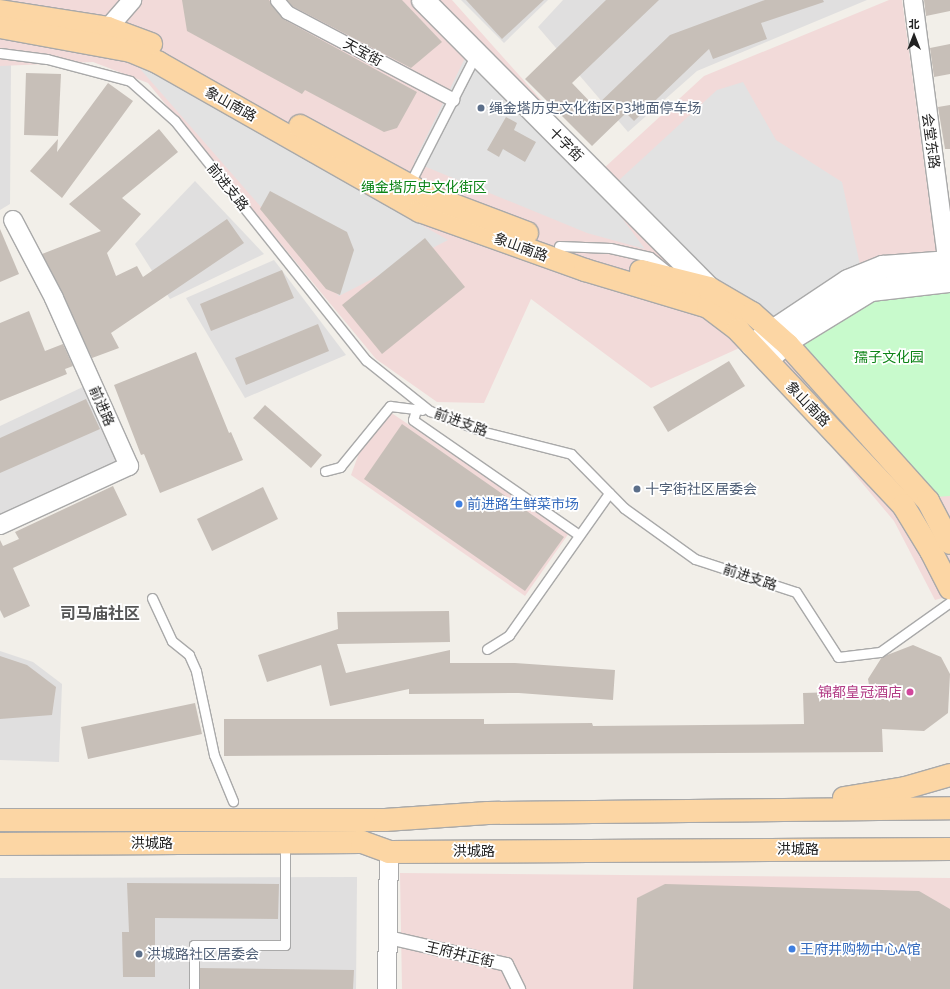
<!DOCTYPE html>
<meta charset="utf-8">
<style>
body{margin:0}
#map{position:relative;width:950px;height:989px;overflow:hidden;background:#f2efe9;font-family:"Open Sans","Noto Sans SC",sans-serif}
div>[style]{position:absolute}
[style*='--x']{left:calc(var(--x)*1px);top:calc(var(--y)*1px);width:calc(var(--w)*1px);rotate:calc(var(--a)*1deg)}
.residential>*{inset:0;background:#e0dfdf}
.commercial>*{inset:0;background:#f2dad9}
.park>*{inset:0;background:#c8facc}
.parking>*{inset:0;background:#e2e2e2}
.building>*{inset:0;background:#c7bfb8}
.roads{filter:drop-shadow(1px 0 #a9a9a9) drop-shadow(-1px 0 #a9a9a9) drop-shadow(0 1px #a9a9a9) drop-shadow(0 -1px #a9a9a9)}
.service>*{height:9px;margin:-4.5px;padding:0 4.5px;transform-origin:4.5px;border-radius:4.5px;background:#fff}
.pedestrian>*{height:13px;margin:-6.5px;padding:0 6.5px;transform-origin:6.5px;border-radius:6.5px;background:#fff}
.minor>*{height:18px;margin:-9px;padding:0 9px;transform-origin:9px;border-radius:9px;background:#fff}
.tertiary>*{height:22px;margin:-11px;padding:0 11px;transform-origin:11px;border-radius:11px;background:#fff}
.primary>*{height:22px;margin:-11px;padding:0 11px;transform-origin:11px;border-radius:11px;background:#fcd6a4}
.dots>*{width:11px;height:11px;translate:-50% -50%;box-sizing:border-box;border:2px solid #fff;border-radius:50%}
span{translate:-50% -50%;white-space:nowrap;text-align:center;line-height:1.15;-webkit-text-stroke:3.5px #fff;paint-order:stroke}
.street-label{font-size:14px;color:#222}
.service-label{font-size:14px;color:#4e5e75}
.left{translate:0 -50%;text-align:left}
.park-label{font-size:14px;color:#0c8416}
.shop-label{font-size:14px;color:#366cbe}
.hotel-label{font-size:14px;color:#b23c85}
.right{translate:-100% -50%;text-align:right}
.quarter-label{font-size:16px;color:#555;font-weight:700}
.north{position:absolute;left:894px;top:16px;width:40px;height:40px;-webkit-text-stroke:3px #fff;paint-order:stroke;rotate:0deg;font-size:11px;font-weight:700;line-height:16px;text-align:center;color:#222}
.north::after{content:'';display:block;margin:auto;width:14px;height:18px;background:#222;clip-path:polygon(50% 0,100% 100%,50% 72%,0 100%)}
</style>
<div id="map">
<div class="residential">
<i style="clip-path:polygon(461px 0,548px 0,504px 43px)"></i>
<i style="clip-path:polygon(563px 0,867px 0,697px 71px,628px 132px,538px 27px)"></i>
<i style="clip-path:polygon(0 61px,11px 64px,10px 204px,0 210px)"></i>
<i style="clip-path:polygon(195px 181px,264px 254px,170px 299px,135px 244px)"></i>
<i style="clip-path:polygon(274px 260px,346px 355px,245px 398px,186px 298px)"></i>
<i style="clip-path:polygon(85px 386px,120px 463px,0 516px,0 426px)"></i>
<i style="clip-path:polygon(0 651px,33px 662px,62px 684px,59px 762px,0 760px)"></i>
<i style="clip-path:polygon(357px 877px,356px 989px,0 989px,0 878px)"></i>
</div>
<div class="commercial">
<i style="clip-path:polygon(0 0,452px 0,603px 169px,704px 76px,889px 0,902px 0,930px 207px,950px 205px,950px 596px,935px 600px,894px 521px,746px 345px,651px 388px,531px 299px,484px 403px,437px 402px,376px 359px,148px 83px,93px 62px,0 66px)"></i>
<i style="clip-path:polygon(390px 412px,569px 533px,525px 596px,351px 475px,362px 445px)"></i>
<i style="clip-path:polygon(400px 873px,950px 878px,950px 989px,402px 989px)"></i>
</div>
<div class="park">
<i style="clip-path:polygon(950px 287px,950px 496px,934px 497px,795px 343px,874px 297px)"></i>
</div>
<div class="parking">
<i style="clip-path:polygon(467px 54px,592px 178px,645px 249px,587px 233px,414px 162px)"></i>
<i style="clip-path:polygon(135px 63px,448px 240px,339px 296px)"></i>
<i style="clip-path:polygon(743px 82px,776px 140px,842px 182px,864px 283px,785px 333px,691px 261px,617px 182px,717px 90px)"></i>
</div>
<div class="building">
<i style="clip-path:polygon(182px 0,269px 0,283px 19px,417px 92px,397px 128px,384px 132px,305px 90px,302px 94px,187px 31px)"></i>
<i style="clip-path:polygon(287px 0,402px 0,442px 42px,411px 68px,292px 6px)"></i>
<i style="clip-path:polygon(466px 0,544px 0,502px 39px)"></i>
<i style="clip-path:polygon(606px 0,659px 0,572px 83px,595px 107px,670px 35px,765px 0,823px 0,824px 2px,761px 23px,767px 39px,713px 59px,709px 49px,634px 121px,626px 113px,592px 146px,525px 79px)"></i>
<i style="clip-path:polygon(924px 0,950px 0,950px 11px,926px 16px)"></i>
<i style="clip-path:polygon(950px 44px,950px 74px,934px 77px,930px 48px)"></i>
<i style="clip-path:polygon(26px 73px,61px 74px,58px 136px,24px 135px)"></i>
<i style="clip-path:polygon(108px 83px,133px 101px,62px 198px,30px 171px,58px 139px,57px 152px)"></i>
<i style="clip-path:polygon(950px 105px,950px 149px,945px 149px,938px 107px)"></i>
<i style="clip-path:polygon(506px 117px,517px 123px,514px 130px,536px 142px,525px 162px,503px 149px,499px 157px,487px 150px)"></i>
<i style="clip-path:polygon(159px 129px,178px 152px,122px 198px,141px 214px,107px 253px,116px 276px,137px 266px,143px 277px,227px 219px,244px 243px,111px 333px,119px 348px,92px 358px,42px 254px,101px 231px,69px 204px)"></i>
<i style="clip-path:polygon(270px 191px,347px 232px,354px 250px,340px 295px,326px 289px,260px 209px)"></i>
<i style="clip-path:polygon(0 229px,19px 274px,0 282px)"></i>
<i style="clip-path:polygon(425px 238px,465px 287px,382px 354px,342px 305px)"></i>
<i style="clip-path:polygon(282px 270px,294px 298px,211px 331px,200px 304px)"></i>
<i style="clip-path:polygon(29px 311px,45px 351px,63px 344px,73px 366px,65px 369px,67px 374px,0 401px,0 323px)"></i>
<i style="clip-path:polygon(318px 324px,329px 351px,246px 385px,235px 358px)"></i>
<i style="clip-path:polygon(196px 352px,229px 433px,231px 432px,243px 460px,160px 493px,144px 454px,141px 455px,114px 385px)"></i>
<i style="clip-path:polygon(729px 361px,745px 386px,668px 432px,653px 407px)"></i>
<i style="clip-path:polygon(86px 399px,100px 429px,0 473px,0 438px)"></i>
<i style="clip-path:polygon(265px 405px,322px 455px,311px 468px,253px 418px)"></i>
<i style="clip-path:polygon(402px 424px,564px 537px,525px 591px,364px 479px)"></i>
<i style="clip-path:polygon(113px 486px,127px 515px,13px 568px,30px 606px,4px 618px,0 610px,0 540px,3px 546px,19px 539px,15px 532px)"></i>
<i style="clip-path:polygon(263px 487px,278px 519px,212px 551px,197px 519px)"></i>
<i style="clip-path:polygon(449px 611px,450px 642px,337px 644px,346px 673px,450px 650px,450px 663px,515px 663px,615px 670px,613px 700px,519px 693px,409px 694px,409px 689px,330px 706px,321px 665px,267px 682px,258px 655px,338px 629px,337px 612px)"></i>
<i style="clip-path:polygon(913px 645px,941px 657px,950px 674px,948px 713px,924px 731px,882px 729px,883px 752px,224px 756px,224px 719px,484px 719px,484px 724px,592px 723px,593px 726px,804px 724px,803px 693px,870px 691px,868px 679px,882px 657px)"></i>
<i style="clip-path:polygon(0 656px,27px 665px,56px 687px,52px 715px,0 719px)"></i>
<i style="clip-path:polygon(195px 703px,202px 734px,88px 759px,81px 727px)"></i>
<i style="clip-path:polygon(127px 883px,279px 884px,278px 919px,155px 918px,155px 977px,123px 977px,122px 932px,129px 932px)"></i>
<i style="clip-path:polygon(665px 884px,919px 891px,950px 909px,950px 989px,633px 989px,637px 898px)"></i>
<i style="clip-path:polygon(200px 968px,354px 970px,353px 989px,200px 989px)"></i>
</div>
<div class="roads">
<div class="service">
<i style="--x:0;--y:53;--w:47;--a:7.3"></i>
<i style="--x:47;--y:59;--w:86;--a:14.8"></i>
<i style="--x:130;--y:81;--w:60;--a:41.6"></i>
<i style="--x:175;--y:121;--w:306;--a:51.4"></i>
<i style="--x:366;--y:360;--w:82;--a:38.6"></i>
<i style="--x:430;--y:411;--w:59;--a:20.9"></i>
<i style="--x:485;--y:432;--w:89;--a:14.3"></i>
<i style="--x:571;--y:454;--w:76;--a:45.5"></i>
<i style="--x:624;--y:508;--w:87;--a:35.7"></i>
<i style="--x:695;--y:559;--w:106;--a:18.1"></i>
<i style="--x:796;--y:592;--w:77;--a:57.1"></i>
<i style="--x:838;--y:657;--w:42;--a:-6.8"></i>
<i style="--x:880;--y:652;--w:86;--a:-35.5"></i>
<i style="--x:409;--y:185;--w:147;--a:-62.9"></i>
<i style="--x:559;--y:246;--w:51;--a:2.2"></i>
<i style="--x:610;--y:248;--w:41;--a:12.7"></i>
<i style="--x:650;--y:257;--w:22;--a:39"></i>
<i style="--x:416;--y:410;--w:10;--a:107"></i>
<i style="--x:413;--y:420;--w:202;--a:34.7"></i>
<i style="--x:325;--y:471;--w:16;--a:-15"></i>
<i style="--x:340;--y:467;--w:79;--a:-50.7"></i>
<i style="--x:390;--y:406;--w:32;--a:7"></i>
<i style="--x:152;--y:598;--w:47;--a:65.1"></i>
<i style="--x:172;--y:641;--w:22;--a:39"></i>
<i style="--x:189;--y:655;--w:17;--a:66"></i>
<i style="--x:196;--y:671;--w:86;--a:77.9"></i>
<i style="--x:214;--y:755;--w:50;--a:67.6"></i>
<i style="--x:487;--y:649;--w:26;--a:-32"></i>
<i style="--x:509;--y:635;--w:174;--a:-54.8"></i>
<i style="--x:194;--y:989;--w:44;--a:-90"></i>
<i style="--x:194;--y:945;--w:91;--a:0"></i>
<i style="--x:285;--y:945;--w:102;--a:-90"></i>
</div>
<div class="pedestrian">
<i style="--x:277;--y:0;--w:16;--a:50"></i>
<i style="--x:287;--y:12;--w:187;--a:27.8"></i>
<i style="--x:388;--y:937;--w:121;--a:12.9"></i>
<i style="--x:506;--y:964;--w:28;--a:64"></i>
</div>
<div class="minor">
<i style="--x:913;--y:0;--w:277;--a:82.5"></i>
<i style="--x:108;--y:28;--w:37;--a:-49"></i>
<i style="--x:0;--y:525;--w:142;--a:-24.6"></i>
<i style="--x:129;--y:466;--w:184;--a:-114.1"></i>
<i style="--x:54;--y:298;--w:88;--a:-117.7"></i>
<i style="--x:387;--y:989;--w:137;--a:-89.2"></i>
</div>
<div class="tertiary">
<i style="--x:423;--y:0;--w:406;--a:45.2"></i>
<i style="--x:752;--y:345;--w:115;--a:-33.7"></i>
<i style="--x:848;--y:281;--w:38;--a:-22"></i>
<i style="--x:883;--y:267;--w:67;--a:-4.3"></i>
<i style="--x:767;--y:360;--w:30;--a:-42"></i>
<i style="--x:789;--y:340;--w:96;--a:-31.4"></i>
<i style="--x:871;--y:290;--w:80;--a:-6.5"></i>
</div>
<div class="primary">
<i style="--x:0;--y:11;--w:109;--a:8.9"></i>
<i style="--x:108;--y:28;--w:46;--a:20.4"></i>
<i style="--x:0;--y:27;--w:133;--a:10.4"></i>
<i style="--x:131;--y:51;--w:30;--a:23"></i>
<i style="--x:159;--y:63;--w:300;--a:29.6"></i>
<i style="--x:420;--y:211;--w:175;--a:19.7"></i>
<i style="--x:585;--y:270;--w:128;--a:16.7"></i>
<i style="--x:708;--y:307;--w:38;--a:37"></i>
<i style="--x:738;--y:330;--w:241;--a:46.7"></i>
<i style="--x:903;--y:505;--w:54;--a:58.7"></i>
<i style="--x:931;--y:551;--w:42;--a:62.8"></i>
<i style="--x:300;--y:126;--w:145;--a:28.5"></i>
<i style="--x:427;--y:195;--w:107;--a:20.8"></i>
<i style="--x:641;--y:271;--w:70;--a:14"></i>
<i style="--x:709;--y:288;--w:50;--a:30.2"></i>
<i style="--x:752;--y:313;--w:48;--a:41.6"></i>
<i style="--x:788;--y:345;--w:210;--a:48.1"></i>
<i style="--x:928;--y:501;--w:47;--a:62.4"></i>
<i style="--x:844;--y:798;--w:62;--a:-9.3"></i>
<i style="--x:905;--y:788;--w:47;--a:-16.1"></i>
<i style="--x:0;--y:820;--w:385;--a:0"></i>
<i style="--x:385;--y:820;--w:103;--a:-3.9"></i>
<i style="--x:488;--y:813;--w:462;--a:-0.6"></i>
<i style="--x:0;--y:844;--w:362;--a:-0.3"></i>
<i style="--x:362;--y:842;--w:29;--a:20"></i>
<i style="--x:389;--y:852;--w:561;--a:-0.31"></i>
</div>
</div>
<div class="dots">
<i style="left:481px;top:108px;background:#5c6f8a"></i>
<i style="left:637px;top:489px;background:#5c6f8a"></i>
<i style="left:459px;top:504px;background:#3f7fe0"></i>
<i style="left:910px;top:692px;background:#d1479c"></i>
<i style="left:792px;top:949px;background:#3f7fe0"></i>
<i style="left:139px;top:954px;background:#5c6f8a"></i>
</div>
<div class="street-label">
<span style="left:363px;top:52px;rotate:28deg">天宝街</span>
<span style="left:231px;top:104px;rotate:29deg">象山南路</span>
<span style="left:931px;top:141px;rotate:82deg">会堂东路</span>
<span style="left:566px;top:144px;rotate:45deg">十字街</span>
<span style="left:228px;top:187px;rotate:51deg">前进支路</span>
<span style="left:521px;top:247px;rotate:20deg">象山南路</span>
<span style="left:808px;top:404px;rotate:46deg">象山南路</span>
<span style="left:102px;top:406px;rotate:66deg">前进路</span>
<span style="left:461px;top:422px;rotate:20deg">前进支路</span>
<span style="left:750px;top:577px;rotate:18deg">前进支路</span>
<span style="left:152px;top:843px">洪城路</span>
<span style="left:798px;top:849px">洪城路</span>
<span style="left:474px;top:851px">洪城路</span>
<span style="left:460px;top:954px;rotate:13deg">王府井正街</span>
</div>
<div class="service-label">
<span class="left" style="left:489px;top:108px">绳金塔历史文化街区P3地面停车场</span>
<span class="left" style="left:645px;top:489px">十字街社区居委会</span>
<span class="left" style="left:147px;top:954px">洪城路社区居委会</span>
</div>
<div class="park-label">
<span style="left:424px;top:187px">绳金塔历史文化街区</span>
<span style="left:889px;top:357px">孺子文化园</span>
</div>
<div class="shop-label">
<span class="left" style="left:467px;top:504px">前进路生鲜菜市场</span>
<span class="left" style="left:800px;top:949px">王府井购物中心A馆</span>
</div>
<div class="hotel-label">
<span class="right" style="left:902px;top:692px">锦都皇冠酒店</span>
</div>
<div class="quarter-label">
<span style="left:100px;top:613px">司马庙社区</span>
</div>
<div class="north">北</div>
</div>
